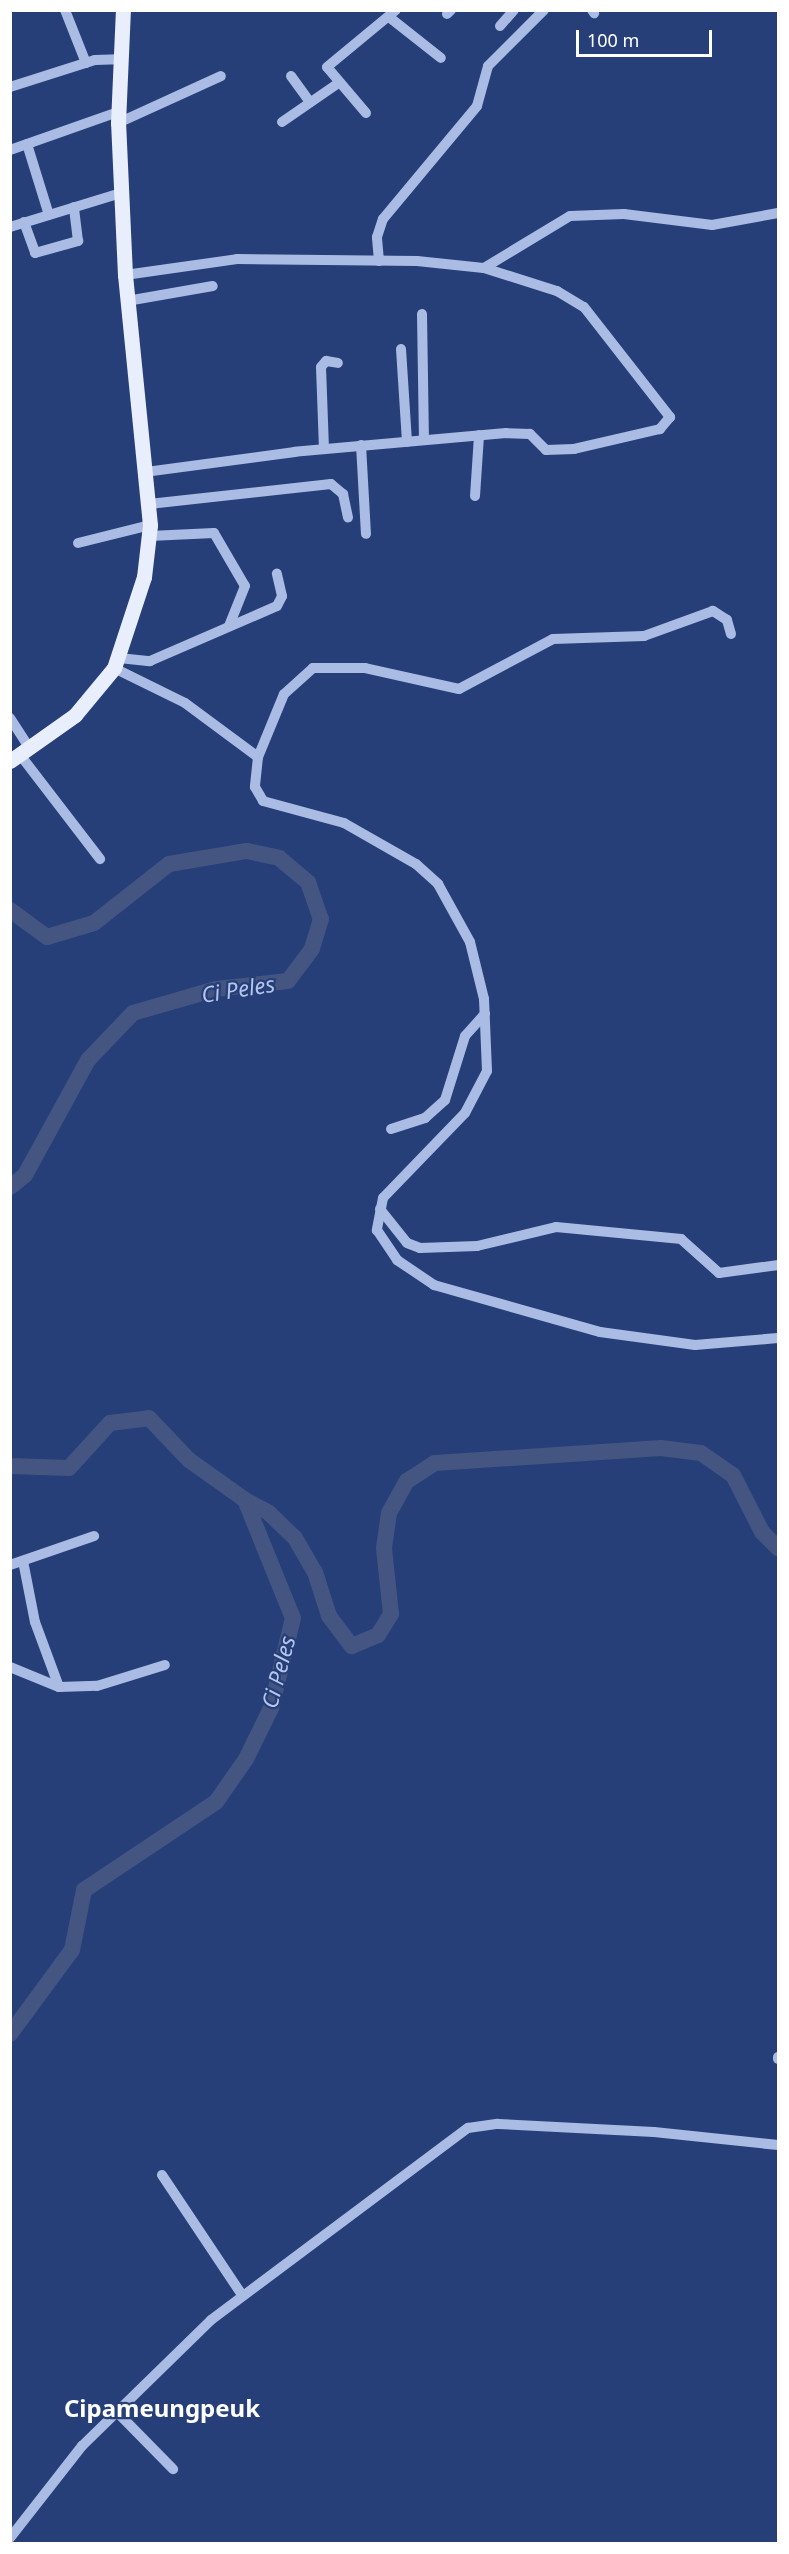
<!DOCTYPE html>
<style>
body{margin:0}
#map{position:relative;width:789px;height:2554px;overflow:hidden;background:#273f79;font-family:"Noto Sans",sans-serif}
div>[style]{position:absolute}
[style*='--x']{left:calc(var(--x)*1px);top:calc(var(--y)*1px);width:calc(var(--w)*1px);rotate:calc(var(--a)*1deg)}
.river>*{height:16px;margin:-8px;padding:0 8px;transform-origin:8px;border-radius:8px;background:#435580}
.minor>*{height:10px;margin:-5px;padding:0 5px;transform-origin:5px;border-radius:5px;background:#aabce3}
.major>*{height:15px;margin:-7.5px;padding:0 7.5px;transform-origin:7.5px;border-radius:7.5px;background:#e9eefc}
span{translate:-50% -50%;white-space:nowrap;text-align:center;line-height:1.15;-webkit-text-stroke:4.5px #273f79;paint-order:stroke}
.water-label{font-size:22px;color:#b5c6eb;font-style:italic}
.quarter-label{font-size:24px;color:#fff;font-weight:700}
.frame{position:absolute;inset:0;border:12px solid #fff;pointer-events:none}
.scale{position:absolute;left:576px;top:30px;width:136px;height:27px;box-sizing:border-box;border:3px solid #fff;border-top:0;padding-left:8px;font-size:18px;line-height:21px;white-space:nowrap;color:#fff;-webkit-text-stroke:4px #273f79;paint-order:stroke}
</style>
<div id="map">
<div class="river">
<i style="--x:10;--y:910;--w:46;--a:36.1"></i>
<i style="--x:47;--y:937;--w:49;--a:-16.6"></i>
<i style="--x:94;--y:923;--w:95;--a:-38.2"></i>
<i style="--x:169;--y:864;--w:79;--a:-9.5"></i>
<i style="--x:247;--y:851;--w:33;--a:12"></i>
<i style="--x:279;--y:858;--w:38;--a:40"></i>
<i style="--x:308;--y:882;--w:39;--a:71"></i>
<i style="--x:321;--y:919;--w:31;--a:107"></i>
<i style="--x:312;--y:949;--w:40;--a:127"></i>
<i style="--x:288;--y:981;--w:72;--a:173.7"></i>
<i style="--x:216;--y:989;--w:86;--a:163.9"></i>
<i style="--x:133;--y:1013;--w:65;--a:133.8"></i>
<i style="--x:88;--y:1060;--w:131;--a:118.7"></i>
<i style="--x:25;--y:1175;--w:19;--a:141"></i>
<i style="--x:10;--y:1466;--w:59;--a:1.9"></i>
<i style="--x:69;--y:1468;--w:61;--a:-47.7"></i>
<i style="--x:110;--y:1423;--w:39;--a:-7"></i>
<i style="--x:149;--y:1418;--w:58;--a:46.4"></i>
<i style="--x:189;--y:1460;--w:69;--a:35.5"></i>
<i style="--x:245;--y:1500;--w:127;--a:67.9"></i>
<i style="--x:293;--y:1618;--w:93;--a:103.7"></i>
<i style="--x:271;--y:1708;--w:57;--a:116.1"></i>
<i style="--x:246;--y:1759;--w:52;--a:124.9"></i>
<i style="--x:216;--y:1802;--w:159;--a:146.3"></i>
<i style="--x:84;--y:1890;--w:61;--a:101.3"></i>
<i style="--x:72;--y:1950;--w:104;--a:126.4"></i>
<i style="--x:245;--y:1500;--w:27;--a:28"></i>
<i style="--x:269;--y:1513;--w:36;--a:44"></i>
<i style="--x:295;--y:1538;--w:39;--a:60"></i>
<i style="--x:315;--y:1572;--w:46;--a:72.3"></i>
<i style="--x:329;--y:1616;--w:38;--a:53"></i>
<i style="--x:352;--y:1646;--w:28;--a:-23"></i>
<i style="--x:378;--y:1635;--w:25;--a:-58"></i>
<i style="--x:391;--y:1614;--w:66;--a:-96.1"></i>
<i style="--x:384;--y:1548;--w:35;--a:-82"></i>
<i style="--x:389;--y:1513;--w:37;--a:-61"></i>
<i style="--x:407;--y:1481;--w:33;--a:-33"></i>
<i style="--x:435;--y:1463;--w:226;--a:-3.8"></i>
<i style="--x:661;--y:1448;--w:40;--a:7.1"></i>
<i style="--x:701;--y:1453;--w:39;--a:35"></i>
<i style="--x:733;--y:1475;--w:64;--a:63"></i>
<i style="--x:762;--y:1532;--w:23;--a:45"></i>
</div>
<div class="minor">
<i style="--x:65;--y:10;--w:57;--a:68.4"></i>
<i style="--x:592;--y:10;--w:4;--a:56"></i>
<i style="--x:447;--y:14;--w:6;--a:-45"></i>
<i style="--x:389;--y:17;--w:66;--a:38.3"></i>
<i style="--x:500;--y:26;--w:21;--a:-49"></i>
<i style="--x:291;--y:76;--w:32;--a:54"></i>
<i style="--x:10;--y:87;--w:89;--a:-17.6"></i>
<i style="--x:95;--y:60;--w:23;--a:-2"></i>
<i style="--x:366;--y:113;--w:60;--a:-130.3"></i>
<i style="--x:327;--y:67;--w:89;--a:-39.6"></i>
<i style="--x:282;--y:122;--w:70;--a:-34.6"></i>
<i style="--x:118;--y:123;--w:113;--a:-24.5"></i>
<i style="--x:27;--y:144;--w:74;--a:72.8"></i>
<i style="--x:10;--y:150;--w:114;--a:-19.4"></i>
<i style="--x:24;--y:222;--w:33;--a:70"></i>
<i style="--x:35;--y:253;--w:45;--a:-15.6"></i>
<i style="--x:78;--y:241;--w:34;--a:-97"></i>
<i style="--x:10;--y:227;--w:116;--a:-17"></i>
<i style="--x:379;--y:261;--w:24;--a:-95"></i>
<i style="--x:377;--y:237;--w:19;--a:-72"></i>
<i style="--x:383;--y:219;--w:147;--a:-50.2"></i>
<i style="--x:477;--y:106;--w:41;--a:-74.6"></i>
<i style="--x:488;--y:66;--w:79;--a:-45"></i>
<i style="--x:484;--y:268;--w:100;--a:-31.2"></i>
<i style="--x:570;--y:216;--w:54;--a:-2.1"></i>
<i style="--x:624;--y:214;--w:89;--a:7.1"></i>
<i style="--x:712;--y:225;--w:67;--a:-10.3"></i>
<i style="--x:125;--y:275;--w:113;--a:-8.1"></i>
<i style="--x:237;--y:259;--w:180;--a:0.6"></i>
<i style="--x:417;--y:261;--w:67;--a:6"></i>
<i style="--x:484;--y:268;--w:77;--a:17.5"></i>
<i style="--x:557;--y:291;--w:31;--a:31"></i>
<i style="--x:584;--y:307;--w:140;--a:52"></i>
<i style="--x:670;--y:417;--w:16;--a:130"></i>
<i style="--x:660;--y:429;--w:88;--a:166.9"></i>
<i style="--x:574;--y:449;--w:28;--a:178"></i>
<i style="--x:546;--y:450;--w:23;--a:-135"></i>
<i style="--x:530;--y:434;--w:24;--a:-178"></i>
<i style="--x:506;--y:433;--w:212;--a:174.9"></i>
<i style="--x:295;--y:452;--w:150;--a:172.4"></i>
<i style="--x:127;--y:301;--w:87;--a:-9.9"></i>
<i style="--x:422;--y:314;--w:126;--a:89.1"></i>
<i style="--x:401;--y:349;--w:93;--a:86.3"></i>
<i style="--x:361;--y:445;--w:89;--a:86.8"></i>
<i style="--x:324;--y:449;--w:82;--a:-92.1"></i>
<i style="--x:321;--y:367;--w:8;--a:-50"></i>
<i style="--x:326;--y:361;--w:12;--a:9"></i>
<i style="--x:475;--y:496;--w:61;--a:-86.2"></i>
<i style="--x:149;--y:504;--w:183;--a:-6.3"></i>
<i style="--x:331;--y:484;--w:16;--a:40"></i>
<i style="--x:343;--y:494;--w:24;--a:78"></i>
<i style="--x:150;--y:536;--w:64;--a:-2.7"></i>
<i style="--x:214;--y:533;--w:61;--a:59.7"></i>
<i style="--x:245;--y:586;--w:43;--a:111.8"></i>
<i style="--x:78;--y:543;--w:74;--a:-14"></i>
<i style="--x:731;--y:634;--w:15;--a:-106"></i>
<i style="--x:727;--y:620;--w:17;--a:-147"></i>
<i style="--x:713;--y:611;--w:73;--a:160.1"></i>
<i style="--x:644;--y:636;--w:91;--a:178.1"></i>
<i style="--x:553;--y:639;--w:106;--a:152"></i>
<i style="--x:459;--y:689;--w:96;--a:-167.4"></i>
<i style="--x:365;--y:668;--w:52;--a:180"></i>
<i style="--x:313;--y:668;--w:39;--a:138"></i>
<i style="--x:284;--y:694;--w:68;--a:112.4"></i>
<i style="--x:258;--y:757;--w:30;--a:96"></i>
<i style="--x:255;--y:787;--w:16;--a:60"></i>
<i style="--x:263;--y:801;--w:84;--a:15.2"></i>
<i style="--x:344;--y:823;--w:83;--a:29.7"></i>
<i style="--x:416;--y:864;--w:30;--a:42"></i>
<i style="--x:438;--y:884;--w:66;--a:61.1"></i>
<i style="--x:470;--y:942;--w:59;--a:76.2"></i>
<i style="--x:484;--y:999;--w:72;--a:87.6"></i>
<i style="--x:487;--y:1071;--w:47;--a:117.6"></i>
<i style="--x:465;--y:1113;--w:118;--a:134"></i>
<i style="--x:383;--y:1198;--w:33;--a:101"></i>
<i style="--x:377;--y:1230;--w:36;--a:56"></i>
<i style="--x:397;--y:1260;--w:45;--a:34"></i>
<i style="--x:434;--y:1285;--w:173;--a:15.8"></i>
<i style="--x:600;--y:1332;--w:96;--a:7.8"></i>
<i style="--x:695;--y:1345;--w:83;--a:-4.8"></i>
<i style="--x:119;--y:658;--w:31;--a:6"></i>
<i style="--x:150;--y:661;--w:138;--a:-23.4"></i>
<i style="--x:277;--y:606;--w:11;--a:-63"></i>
<i style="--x:282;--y:596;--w:23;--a:-103"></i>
<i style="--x:114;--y:668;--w:79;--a:26.2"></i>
<i style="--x:185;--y:703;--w:91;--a:36.5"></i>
<i style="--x:10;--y:718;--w:38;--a:57"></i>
<i style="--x:21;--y:756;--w:130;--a:52.5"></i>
<i style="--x:391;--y:1129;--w:36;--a:-18"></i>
<i style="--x:425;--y:1118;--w:27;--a:-42"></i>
<i style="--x:445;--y:1100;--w:67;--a:-72.6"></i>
<i style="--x:465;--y:1036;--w:30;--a:-48"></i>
<i style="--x:380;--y:1209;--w:43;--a:51.5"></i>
<i style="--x:407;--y:1243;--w:14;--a:21"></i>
<i style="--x:420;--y:1248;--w:57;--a:-2"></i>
<i style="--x:477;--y:1246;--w:81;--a:-13.5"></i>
<i style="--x:556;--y:1227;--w:126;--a:5.5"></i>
<i style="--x:681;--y:1239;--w:51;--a:41.8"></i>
<i style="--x:719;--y:1273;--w:60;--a:-7.7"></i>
<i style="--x:23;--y:1561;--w:62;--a:78.9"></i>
<i style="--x:35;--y:1622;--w:69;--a:69.7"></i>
<i style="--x:10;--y:1565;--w:89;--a:-19"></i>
<i style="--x:10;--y:1667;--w:53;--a:22.2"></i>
<i style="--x:59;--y:1687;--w:38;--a:-2"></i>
<i style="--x:97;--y:1686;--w:71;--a:-17.2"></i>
<i style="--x:778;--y:2057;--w:2;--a:90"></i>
<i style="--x:162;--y:2175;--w:144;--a:56.3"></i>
<i style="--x:115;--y:2410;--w:83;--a:45.5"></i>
<i style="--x:10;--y:2538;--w:117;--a:-52"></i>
<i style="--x:82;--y:2446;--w:180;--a:-44.3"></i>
<i style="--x:211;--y:2320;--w:321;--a:-36.8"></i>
<i style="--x:468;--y:2128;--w:30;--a:-8"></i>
<i style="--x:498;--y:2124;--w:156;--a:2.9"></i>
<i style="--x:654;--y:2132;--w:125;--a:6"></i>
</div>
<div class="major">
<i style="--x:10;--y:761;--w:80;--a:-35.3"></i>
<i style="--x:75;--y:715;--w:61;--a:-50.3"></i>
<i style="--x:114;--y:668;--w:96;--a:-71.8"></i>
<i style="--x:144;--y:577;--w:52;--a:-83.4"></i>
<i style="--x:150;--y:525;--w:251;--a:-95.7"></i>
<i style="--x:125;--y:275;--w:152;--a:-92.6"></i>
<i style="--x:118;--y:123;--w:113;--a:-87.5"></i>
</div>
<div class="water-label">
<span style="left:238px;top:989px;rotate:-9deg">Ci Peles</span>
<span style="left:278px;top:1672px;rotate:-75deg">Ci Peles</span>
</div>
<div class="quarter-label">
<span style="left:162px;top:2408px">Cipameungpeuk</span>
</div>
<div class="frame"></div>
<div class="scale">100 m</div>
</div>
